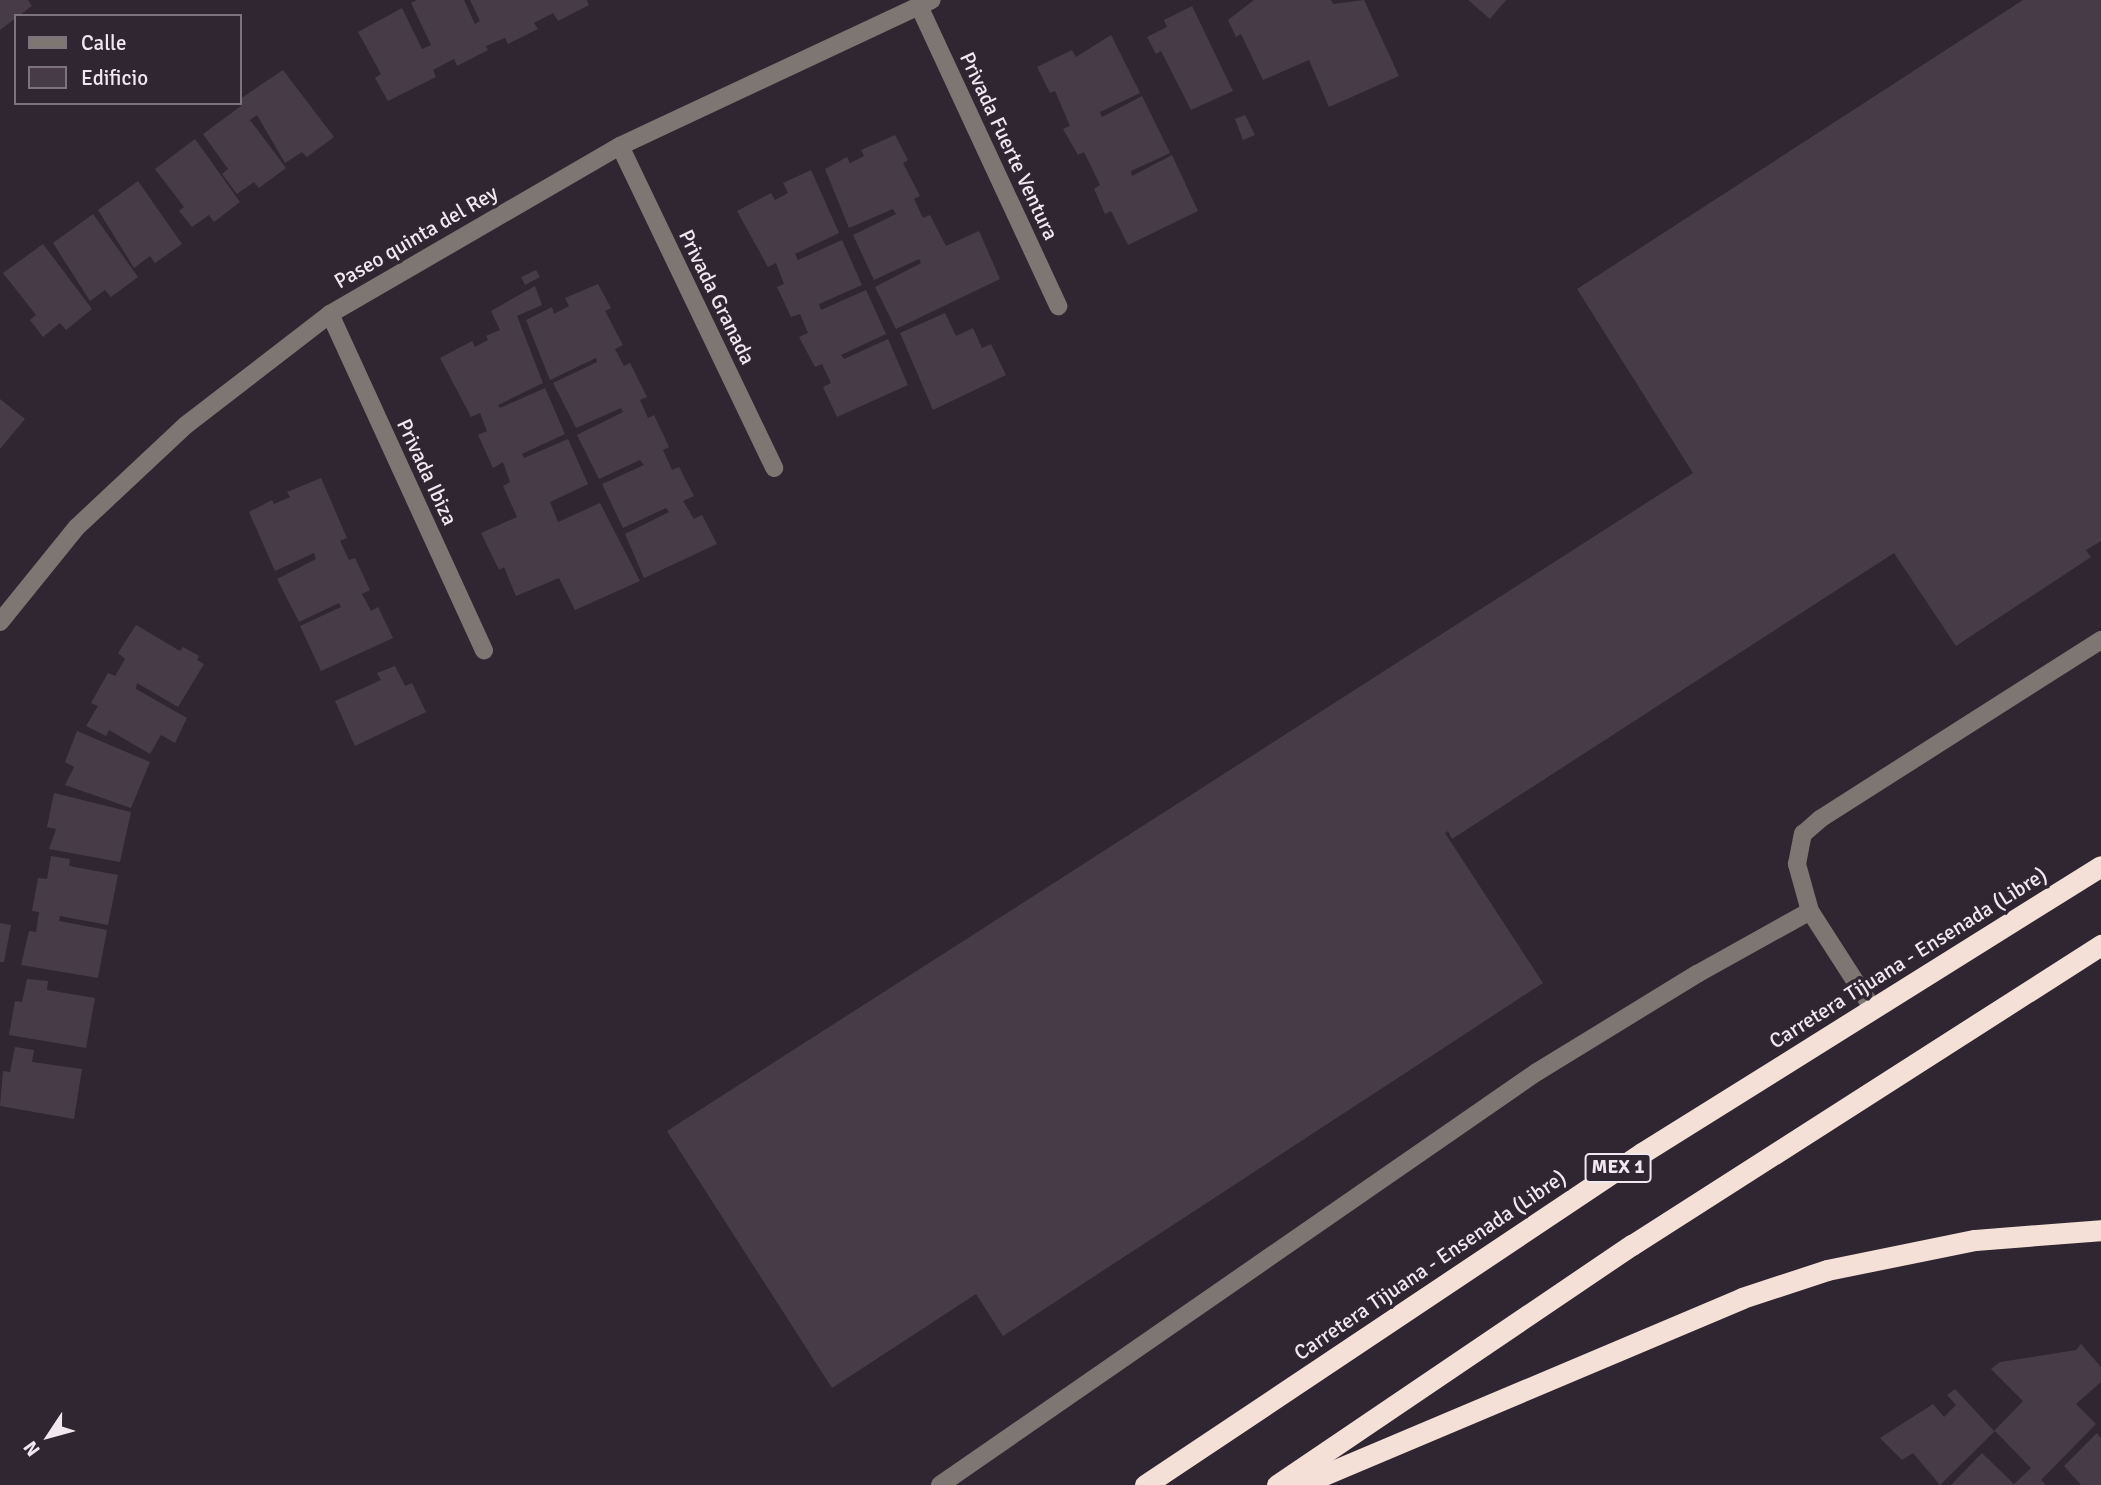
<!DOCTYPE html>
<style>
body{margin:0}
#map{position:relative;width:2101px;height:1485px;overflow:hidden;background:#302631;font-family:Signika,sans-serif}
div>[style]{position:absolute}
[style*='--x']{left:calc(var(--x)*1px);top:calc(var(--y)*1px);width:calc(var(--w)*1px);rotate:calc(var(--a)*1deg)}
.building>*{inset:0;background:#463b47}
.minor>*{height:18px;margin:-9px;padding:0 9px;transform-origin:9px;border-radius:9px;background:#7e7672}
.highway>*{height:21px;margin:-10.5px;padding:0 10.5px;transform-origin:10.5px;border-radius:10.5px;background:#f4e0d7}
span{translate:-50% -50%;white-space:nowrap;text-align:center;line-height:1.15;-webkit-text-stroke:7px #302631;paint-order:stroke}
.shield-label span{padding:2px 5px;background:#302631;border:2px solid;border-radius:5px;-webkit-text-stroke-width:0}
.shield-label{font-size:19px;color:#efe8ef;font-weight:700}
.street-label{font-size:21px;color:#efe8ef}
.legend{position:absolute;left:14px;top:14px;width:228px;height:91px;box-sizing:border-box;background:#302631;border:2px solid #7c747d;margin:0;padding:9px 12px;list-style:none;font-size:21px;color:#efe8ef}
.legend li{display:flex;align-items:center;gap:14px;height:35px}
.legend b{width:35px;border:2px solid #7c747d}
.north{position:absolute;left:14px;top:1401px;width:70px;height:70px;-webkit-text-stroke:5px #302631;paint-order:stroke;rotate:234deg;font-size:19px;font-weight:700;line-height:28px;text-align:center;color:#efe8ef}
.north::after{content:'';display:block;margin:auto;width:24px;height:32px;background:#efe8ef;clip-path:polygon(50% 0,100% 100%,50% 72%,0 100%)}
</style>
<div id="map">
<div class="building">
<i style="clip-path:polygon(0 0,28px 0,32px 6px,0 30px)"></i>
<i style="clip-path:polygon(417px 0,464px 0,475px 24px,480px 21px,470px 0,587px 0,589px 5px,558px 21px,553px 13px,534px 23px,538px 29px,508px 44px,505px 38px,486px 46px,488px 50px,457px 66px,454px 59px,433px 70px,436px 77px,388px 101px,375px 78px,381px 74px,358px 32px,402px 8px,422px 49px,431px 45px,411px 3px)"></i>
<i style="clip-path:polygon(1254px 0,1331px 0,1333px 4px,1364px 0,1399px 76px,1329px 107px,1309px 60px,1263px 80px,1241px 34px,1236px 37px,1228px 20px)"></i>
<i style="clip-path:polygon(1468px 0,1506px 0,1490px 19px)"></i>
<i style="clip-path:polygon(2023px 0,2101px 0,2101px 541px,2086px 550px,2091px 557px,1956px 646px,1894px 553px,1452px 839px,1448px 831px,1445px 833px,1543px 983px,1003px 1336px,976px 1294px,832px 1388px,667px 1131px,1693px 473px,1577px 289px)"></i>
<i style="clip-path:polygon(1192px 6px,1233px 91px,1191px 110px,1161px 51px,1156px 54px,1147px 37px,1167px 27px,1164px 20px)"></i>
<i style="clip-path:polygon(1111px 35px,1140px 93px,1100px 112px,1102px 117px,1142px 96px,1170px 153px,1131px 171px,1132px 176px,1172px 155px,1198px 211px,1128px 245px,1111px 211px,1105px 214px,1094px 189px,1100px 185px,1084px 152px,1078px 155px,1063px 129px,1070px 126px,1055px 91px,1050px 93px,1037px 67px,1072px 50px,1076px 57px)"></i>
<i style="clip-path:polygon(283px 70px,334px 137px,307px 157px,302px 152px,285px 163px,257px 115px,250px 120px,286px 168px,259px 188px,254px 182px,237px 194px,222px 174px,228px 169px,203px 134px,241px 106px,240px 99px)"></i>
<i style="clip-path:polygon(1245px 115px,1255px 135px,1243px 140px,1235px 119px)"></i>
<i style="clip-path:polygon(895px 135px,908px 160px,903px 163px,920px 196px,914px 199px,923px 218px,930px 215px,946px 246px,979px 231px,1000px 279px,896px 329px,875px 287px,921px 263px,919px 259px,874px 280px,853px 235px,896px 214px,893px 209px,849px 228px,825px 169px,847px 157px,850px 163px,864px 156px,861px 150px)"></i>
<i style="clip-path:polygon(195px 139px,240px 202px,214px 222px,209px 215px,192px 227px,179px 211px,184px 207px,155px 169px)"></i>
<i style="clip-path:polygon(811px 170px,839px 233px,795px 254px,798px 260px,842px 240px,862px 285px,819px 304px,821px 310px,866px 290px,886px 334px,841px 355px,844px 359px,888px 339px,908px 385px,837px 417px,823px 387px,831px 383px,822px 364px,815px 367px,799px 337px,808px 333px,800px 314px,791px 317px,777px 287px,784px 284px,776px 263px,768px 267px,737px 211px,771px 193px,775px 200px,788px 193px,783px 183px)"></i>
<i style="clip-path:polygon(138px 181px,182px 244px,155px 263px,150px 256px,134px 268px,98px 210px)"></i>
<i style="clip-path:polygon(93px 214px,138px 277px,111px 297px,105px 290px,90px 301px,53px 243px)"></i>
<i style="clip-path:polygon(43px 244px,92px 309px,66px 330px,60px 323px,43px 337px,30px 320px,36px 315px,3px 273px)"></i>
<i style="clip-path:polygon(536px 270px,540px 277px,525px 285px,521px 277px)"></i>
<i style="clip-path:polygon(598px 284px,611px 308px,605px 311px,623px 345px,615px 349px,624px 366px,630px 363px,647px 397px,640px 400px,648px 418px,654px 415px,669px 447px,663px 450px,672px 470px,679px 467px,694px 496px,683px 501px,694px 519px,702px 515px,717px 544px,644px 578px,625px 534px,669px 512px,666px 508px,623px 528px,602px 484px,644px 465px,640px 460px,599px 479px,577px 435px,623px 412px,621px 408px,576px 428px,553px 383px,597px 362px,596px 358px,550px 380px,526px 320px,552px 307px,554px 314px,569px 306px,565px 298px)"></i>
<i style="clip-path:polygon(535px 286px,542px 305px,517px 316px,543px 383px,498px 405px,500px 408px,545px 388px,565px 434px,522px 454px,524px 458px,568px 439px,588px 484px,550px 502px,558px 522px,600px 503px,640px 581px,575px 610px,559px 578px,516px 596px,504px 567px,499px 570px,481px 533px,517px 517px,503px 486px,510px 482px,503px 462px,493px 468px,478px 435px,487px 431px,480px 413px,471px 417px,440px 358px,472px 341px,475px 347px,488px 340px,486px 336px,500px 330px,491px 311px)"></i>
<i style="clip-path:polygon(945px 313px,956px 336px,973px 328px,982px 348px,991px 344px,1006px 375px,933px 410px,900px 333px)"></i>
<i style="clip-path:polygon(0 399px,25px 419px,0 449px)"></i>
<i style="clip-path:polygon(321px 478px,347px 538px,340px 541px,349px 560px,355px 558px,370px 590px,362px 594px,371px 611px,378px 607px,393px 638px,321px 671px,300px 626px,341px 607px,339px 603px,299px 622px,277px 579px,316px 559px,314px 553px,275px 571px,249px 512px,272px 500px,274px 504px,290px 497px,287px 492px)"></i>
<i style="clip-path:polygon(136px 625px,180px 651px,183px 647px,199px 656px,197px 660px,204px 664px,178px 707px,137px 683px,136px 689px,187px 718px,175px 743px,161px 735px,150px 754px,109px 730px,106px 736px,86px 726px,98px 706px,91px 703px,108px 673px,115px 676px,125px 659px,118px 653px)"></i>
<i style="clip-path:polygon(395px 666px,405px 686px,412px 683px,426px 712px,355px 746px,335px 701px,381px 680px,377px 673px)"></i>
<i style="clip-path:polygon(77px 731px,150px 762px,131px 808px,65px 785px,74px 767px,65px 762px)"></i>
<i style="clip-path:polygon(54px 793px,131px 812px,120px 862px,49px 849px,56px 829px,47px 827px)"></i>
<i style="clip-path:polygon(51px 856px,70px 859px,69px 866px,118px 875px,108px 925px,60px 916px,59px 921px,107px 930px,98px 978px,21px 965px,29px 931px,36px 932px,39px 912px,32px 911px,38px 878px,47px 879px)"></i>
<i style="clip-path:polygon(0 923px,11px 925px,4px 962px,0 962px)"></i>
<i style="clip-path:polygon(27px 979px,48px 981px,47px 990px,95px 998px,86px 1048px,9px 1035px,15px 1001px,22px 1002px)"></i>
<i style="clip-path:polygon(15px 1047px,34px 1050px,32px 1062px,82px 1069px,74px 1119px,0 1106px,3px 1071px,10px 1072px)"></i>
<i style="clip-path:polygon(2081px 1344px,2101px 1367px,2101px 1382px,2076px 1404px,2096px 1424px,2041px 1480px,2046px 1485px,1951px 1485px,1982px 1453px,2014px 1484px,2031px 1468px,1995px 1431px,1940px 1485px,1913px 1453px,1902px 1460px,1880px 1438px,1933px 1404px,1944px 1417px,1956px 1405px,1947px 1395px,1955px 1389px,1994px 1431px,2023px 1401px,1991px 1369px,2000px 1362px,2076px 1350px)"></i>
<i style="clip-path:polygon(2097px 1433px,2101px 1438px,2101px 1485px,2081px 1485px,2064px 1466px)"></i>
</div>
<div class="minor">
<i style="--x:919;--y:6;--w:331;--a:65.1"></i>
<i style="--x:620;--y:146;--w:357;--a:64.4"></i>
<i style="--x:330;--y:314;--w:370;--a:65.4"></i>
<i style="--x:0;--y:622;--w:122;--a:-51"></i>
<i style="--x:77;--y:527;--w:149;--a:-43.1"></i>
<i style="--x:186;--y:425;--w:182;--a:-37.6"></i>
<i style="--x:330;--y:314;--w:335;--a:-30.1"></i>
<i style="--x:620;--y:146;--w:344;--a:-25.1"></i>
<i style="--x:1873;--y:1009;--w:117;--a:-122.7"></i>
<i style="--x:1810;--y:911;--w:49;--a:-105.5"></i>
<i style="--x:1797;--y:864;--w:31;--a:-79"></i>
<i style="--x:1803;--y:834;--w:23;--a:-41"></i>
<i style="--x:1820;--y:819;--w:333;--a:-32.5"></i>
<i style="--x:940;--y:1485;--w:726;--a:-34.68"></i>
<i style="--x:1537;--y:1072;--w:188;--a:-31.5"></i>
<i style="--x:1697;--y:974;--w:129;--a:-29.1"></i>
</div>
<div class="highway">
<i style="--x:1145;--y:1485;--w:598;--a:-33.74"></i>
<i style="--x:1642;--y:1153;--w:541;--a:-32.02"></i>
<i style="--x:1277;--y:1485;--w:429;--a:-34.1"></i>
<i style="--x:1632;--y:1245;--w:557;--a:-32.61"></i>
<i style="--x:1300;--y:1485;--w:480;--a:-22.9"></i>
<i style="--x:1742;--y:1298;--w:89;--a:-18.2"></i>
<i style="--x:1827;--y:1270;--w:151;--a:-11.5"></i>
<i style="--x:1975;--y:1240;--w:126;--a:-4.5"></i>
</div>
<div class="shield-label">
<span style="left:1618px;top:1168px">MEX 1</span>
</div>
<div class="street-label">
<span style="left:1009px;top:146px;rotate:65deg">Privada Fuerte Ventura</span>
<span style="left:416px;top:237px;rotate:-30deg">Paseo quinta del Rey</span>
<span style="left:717px;top:297px;rotate:64deg">Privada Granada</span>
<span style="left:427px;top:472px;rotate:65deg">Privada Ibiza</span>
<span style="left:1908px;top:958px;rotate:-32deg">Carretera Tijuana - Ensenada (Libre)</span>
<span style="left:1430px;top:1265px;rotate:-34deg">Carretera Tijuana - Ensenada (Libre)</span>
</div>
<ul class="legend">
<li><b style="height:9px;background:#7e7672"></b>Calle</li>
<li><b style="height:19px;background:#463b47"></b>Edificio</li>
</ul>
<div class="north">N</div>
</div>
